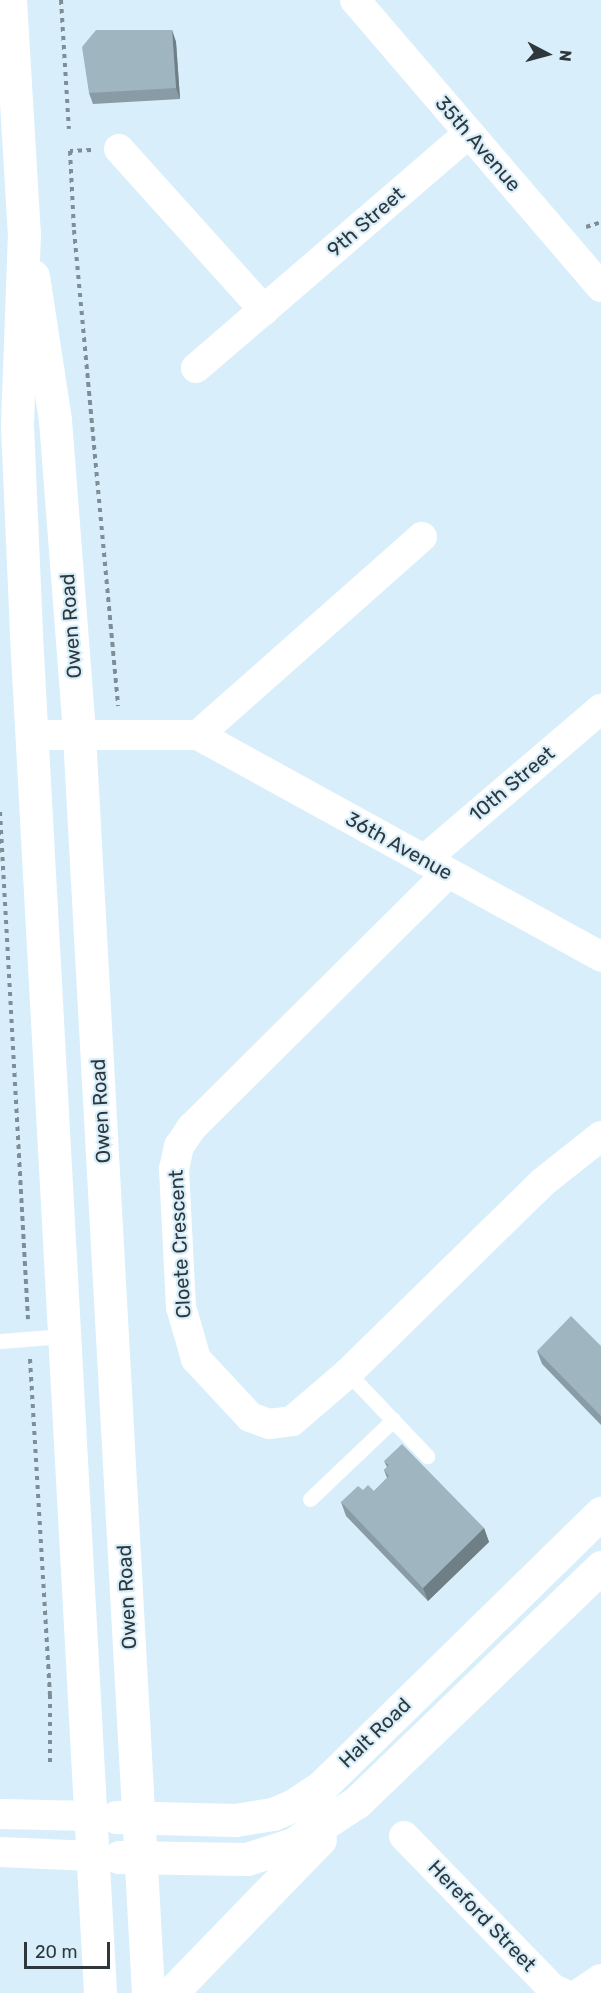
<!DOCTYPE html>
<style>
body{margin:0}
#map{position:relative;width:601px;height:1993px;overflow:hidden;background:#d8effb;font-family:Rubik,sans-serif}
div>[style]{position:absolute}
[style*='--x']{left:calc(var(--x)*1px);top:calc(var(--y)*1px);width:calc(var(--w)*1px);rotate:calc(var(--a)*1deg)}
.path>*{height:4px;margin-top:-2px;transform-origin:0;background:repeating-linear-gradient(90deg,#7e8e96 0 4.5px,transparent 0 9px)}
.service>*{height:15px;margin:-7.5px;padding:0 7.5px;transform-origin:7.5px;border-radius:7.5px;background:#fff}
.minor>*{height:30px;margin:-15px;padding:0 15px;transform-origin:15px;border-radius:15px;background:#fff}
.tertiary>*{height:33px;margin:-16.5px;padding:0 16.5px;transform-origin:16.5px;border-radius:16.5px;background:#fff}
.wall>*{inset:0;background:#899ca5}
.shaded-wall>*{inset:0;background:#6f7f86}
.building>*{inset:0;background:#9fb5c0}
span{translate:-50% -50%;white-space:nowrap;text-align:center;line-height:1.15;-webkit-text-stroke:4.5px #d8effb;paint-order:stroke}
.street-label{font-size:20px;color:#2e383c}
.north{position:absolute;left:517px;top:24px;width:60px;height:60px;-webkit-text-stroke:4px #d8effb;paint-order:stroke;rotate:96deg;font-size:16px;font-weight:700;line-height:24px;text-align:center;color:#2e383c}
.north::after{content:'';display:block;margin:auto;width:21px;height:27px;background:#2e383c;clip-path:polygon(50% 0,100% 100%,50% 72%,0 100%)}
.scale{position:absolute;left:24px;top:1942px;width:86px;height:27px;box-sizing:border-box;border:3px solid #2e383c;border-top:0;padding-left:8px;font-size:18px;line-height:21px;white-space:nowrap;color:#2e383c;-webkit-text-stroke:4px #d8effb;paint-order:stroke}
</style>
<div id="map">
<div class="path">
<i style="--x:61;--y:0;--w:129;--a:86.5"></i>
<i style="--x:91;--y:150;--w:21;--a:177"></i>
<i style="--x:70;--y:151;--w:79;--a:87.1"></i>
<i style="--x:74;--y:230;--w:478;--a:84.7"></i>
<i style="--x:586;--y:227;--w:16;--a:-18"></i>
<i style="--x:0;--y:812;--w:508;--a:86.84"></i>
<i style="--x:30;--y:1359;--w:337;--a:86.6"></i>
<i style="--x:50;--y:1695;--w:71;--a:90"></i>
</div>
<div class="service">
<i style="--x:0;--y:1341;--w:64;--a:-4.5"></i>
<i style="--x:348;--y:1373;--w:115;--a:46.4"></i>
<i style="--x:310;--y:1499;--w:115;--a:-43.6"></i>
</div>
<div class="minor">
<i style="--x:355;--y:0;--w:378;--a:49.4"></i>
<i style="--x:119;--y:149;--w:217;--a:48"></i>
<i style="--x:196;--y:368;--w:360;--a:-40.7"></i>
<i style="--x:31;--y:735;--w:167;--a:0"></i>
<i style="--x:198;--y:735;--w:460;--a:28.8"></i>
<i style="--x:198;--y:735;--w:299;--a:-41.5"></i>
<i style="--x:424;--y:860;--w:233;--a:-40.5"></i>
<i style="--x:448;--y:873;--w:361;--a:135.2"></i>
<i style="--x:192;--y:1127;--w:23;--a:124"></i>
<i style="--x:179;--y:1146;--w:24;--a:102"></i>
<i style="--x:174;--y:1169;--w:138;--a:87.1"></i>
<i style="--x:181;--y:1307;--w:54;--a:73.9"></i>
<i style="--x:196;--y:1359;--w:79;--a:47"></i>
<i style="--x:250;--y:1417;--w:20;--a:20"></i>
<i style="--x:269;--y:1424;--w:23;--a:-7"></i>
<i style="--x:292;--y:1421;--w:74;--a:-40.6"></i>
<i style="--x:348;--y:1373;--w:273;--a:-44.4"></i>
<i style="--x:543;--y:1182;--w:74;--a:-38.4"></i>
<i style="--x:0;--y:1814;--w:90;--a:1.3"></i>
<i style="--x:404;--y:1836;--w:214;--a:45.8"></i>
<i style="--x:553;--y:1989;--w:10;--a:24"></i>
<i style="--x:0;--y:1852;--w:92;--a:2.5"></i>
<i style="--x:580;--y:1993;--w:25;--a:-34"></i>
</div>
<div class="tertiary">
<i style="--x:10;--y:0;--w:233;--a:86.6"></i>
<i style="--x:24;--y:233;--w:193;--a:92.1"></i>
<i style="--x:17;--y:426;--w:209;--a:87.5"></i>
<i style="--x:26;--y:635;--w:1360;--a:86.88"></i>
<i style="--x:33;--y:276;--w:146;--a:81.3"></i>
<i style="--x:55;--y:420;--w:316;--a:85.6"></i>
<i style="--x:79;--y:735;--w:1260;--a:86.86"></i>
<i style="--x:116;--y:1817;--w:119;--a:1.4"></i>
<i style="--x:235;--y:1820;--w:38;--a:-9"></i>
<i style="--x:273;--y:1814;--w:23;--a:-23"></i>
<i style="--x:294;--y:1805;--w:32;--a:-34"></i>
<i style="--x:321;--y:1787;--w:392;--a:-44.4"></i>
<i style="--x:119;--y:1857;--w:128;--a:0.9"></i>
<i style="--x:247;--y:1859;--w:48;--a:-18.1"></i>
<i style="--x:293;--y:1844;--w:77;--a:-33.3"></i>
<i style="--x:357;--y:1802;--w:339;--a:-43.9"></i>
<i style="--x:171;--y:1993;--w:214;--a:-45.9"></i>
</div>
<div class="wall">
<i style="clip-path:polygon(172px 30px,176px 42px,180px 99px,93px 104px,89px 93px)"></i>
<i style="clip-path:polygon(601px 1346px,601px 1425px,542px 1364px,537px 1351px)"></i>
<i style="clip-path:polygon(384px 1461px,484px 1528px,489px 1542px,428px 1601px,346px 1516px,341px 1502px,363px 1490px,374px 1491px,387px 1478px,384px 1470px,387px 1467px)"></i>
</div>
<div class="shaded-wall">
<i style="clip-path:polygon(172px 30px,176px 42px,180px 99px,176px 88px)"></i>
<i style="clip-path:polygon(484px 1528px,489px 1542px,428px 1601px,423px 1588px)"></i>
</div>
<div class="building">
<i style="clip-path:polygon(96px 30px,172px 30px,176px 88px,89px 93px,82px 47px)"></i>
<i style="clip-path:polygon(571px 1316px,601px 1346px,601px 1416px,537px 1351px)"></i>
<i style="clip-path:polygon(402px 1444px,484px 1528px,423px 1588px,341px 1502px,358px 1486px,363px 1490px,368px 1485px,374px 1491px,389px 1476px,384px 1470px,389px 1465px,384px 1461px)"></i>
</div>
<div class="street-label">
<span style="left:478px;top:144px;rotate:49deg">35th Avenue</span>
<span style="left:366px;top:222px;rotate:-41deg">9th Street</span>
<span style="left:71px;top:626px;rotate:-94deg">Owen Road</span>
<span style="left:512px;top:784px;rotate:-40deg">10th Street</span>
<span style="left:399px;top:846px;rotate:29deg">36th Avenue</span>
<span style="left:101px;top:1111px;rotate:-93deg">Owen Road</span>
<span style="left:180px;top:1244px;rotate:-93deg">Cloete Crescent</span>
<span style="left:127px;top:1597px;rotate:-93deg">Owen Road</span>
<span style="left:375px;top:1733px;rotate:-44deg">Halt Road</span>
<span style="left:482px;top:1916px;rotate:46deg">Hereford Street</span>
</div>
<div class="north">N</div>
<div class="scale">20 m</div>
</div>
